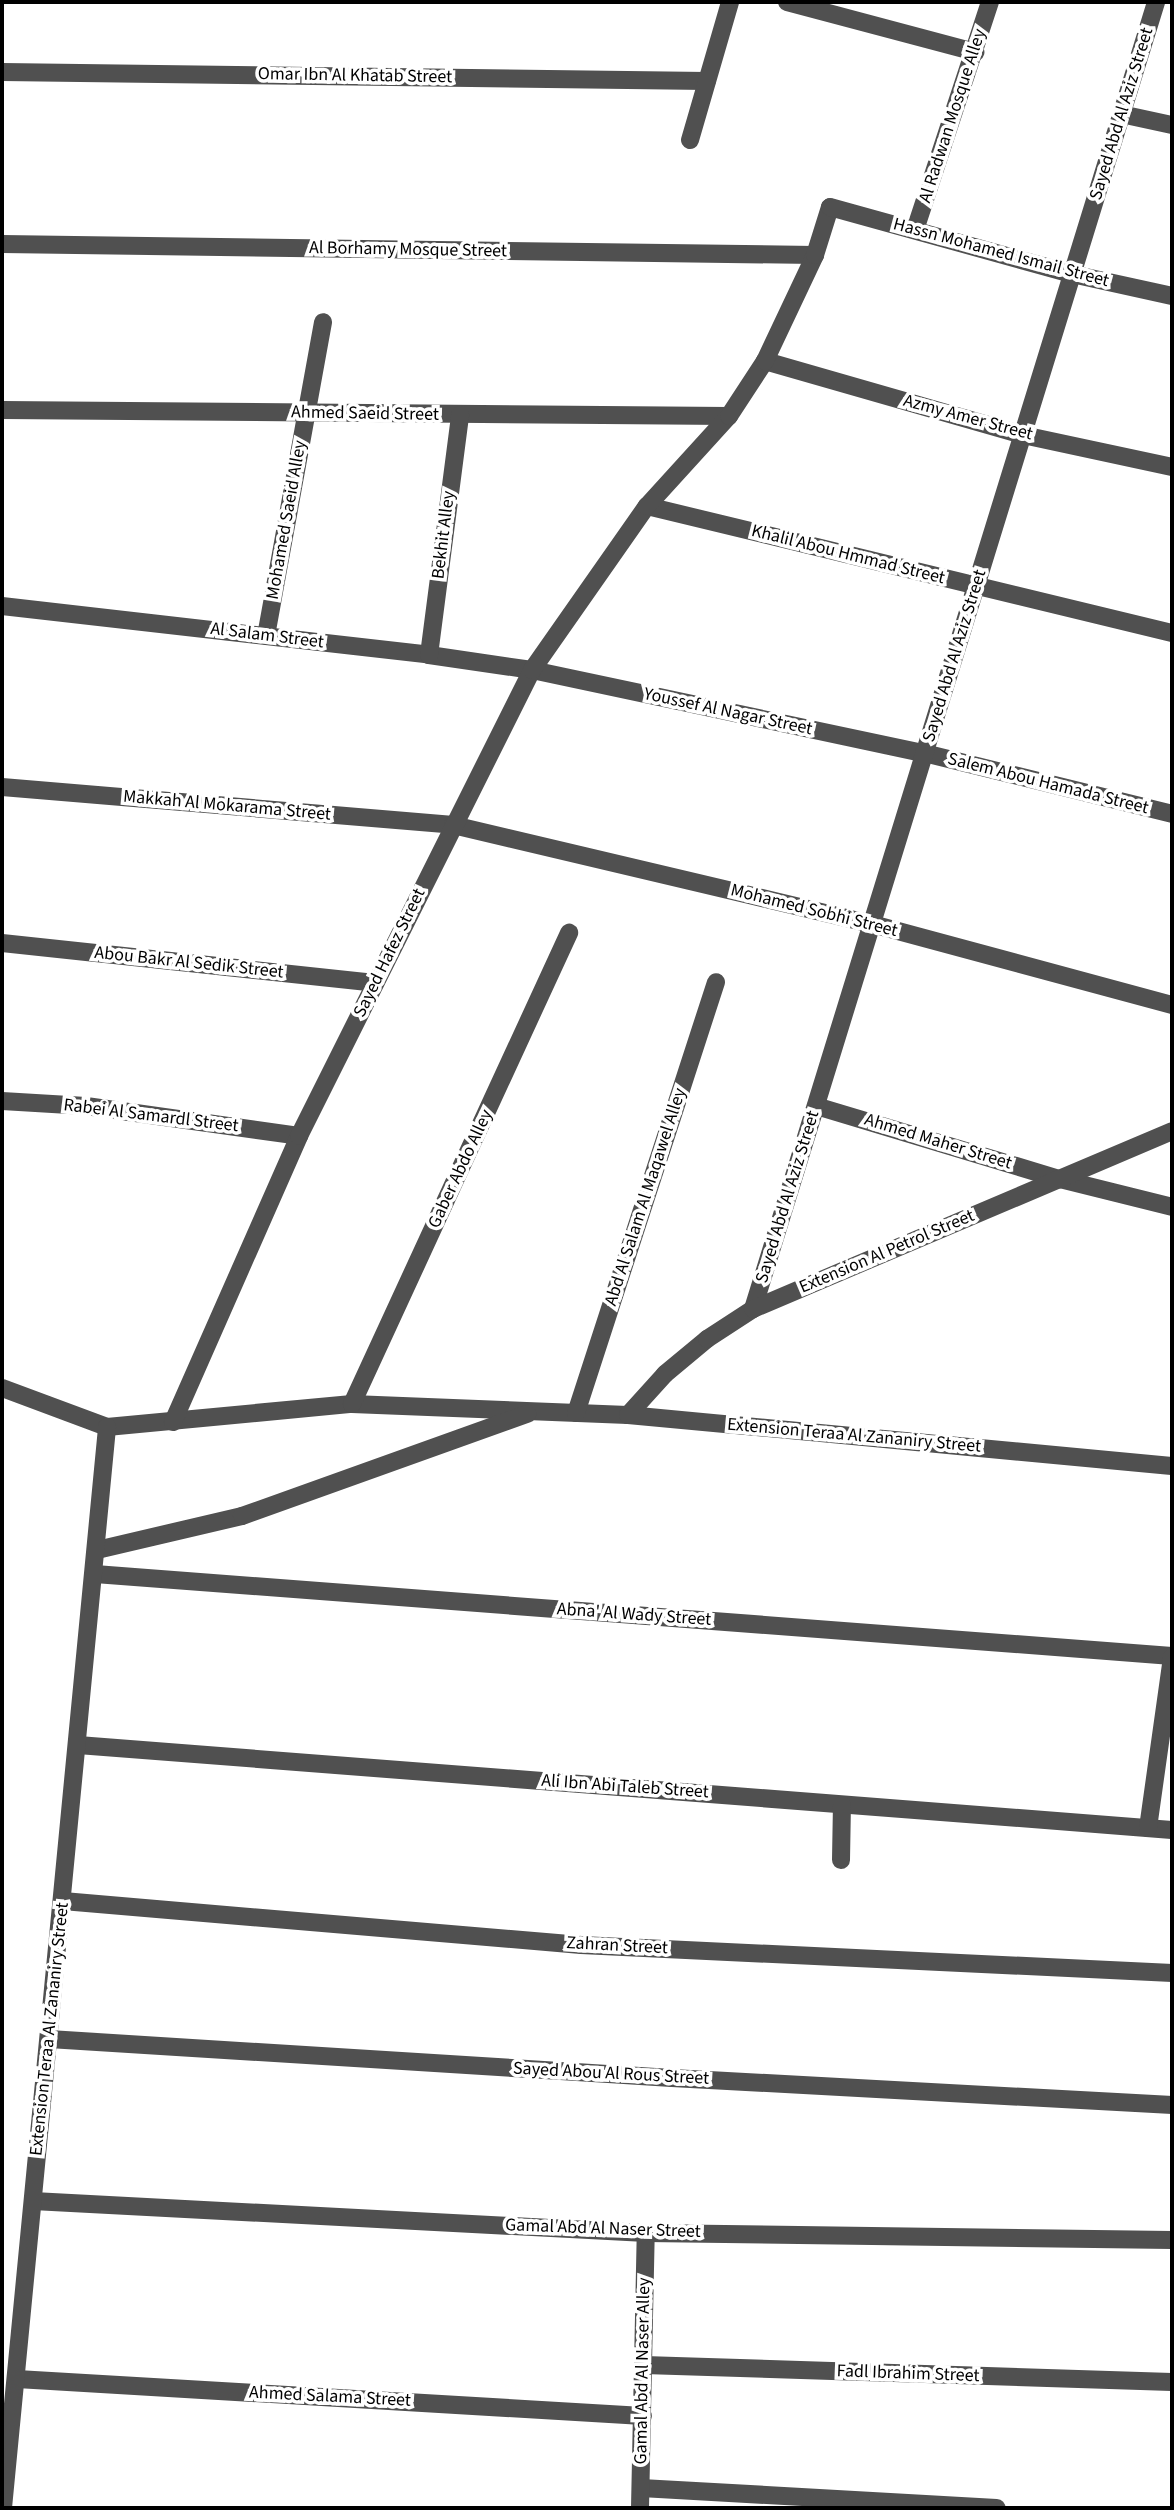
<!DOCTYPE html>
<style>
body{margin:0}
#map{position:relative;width:1174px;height:2510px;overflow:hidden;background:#fff;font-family:"Source Sans 3",sans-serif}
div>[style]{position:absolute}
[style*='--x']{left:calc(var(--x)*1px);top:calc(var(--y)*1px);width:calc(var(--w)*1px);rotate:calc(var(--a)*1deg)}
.minor>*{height:18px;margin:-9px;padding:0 9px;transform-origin:9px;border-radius:9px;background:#505050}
span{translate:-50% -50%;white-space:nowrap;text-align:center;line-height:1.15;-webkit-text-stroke:7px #fff;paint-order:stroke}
.street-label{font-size:18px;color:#000}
.frame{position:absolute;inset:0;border:4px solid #000;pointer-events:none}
</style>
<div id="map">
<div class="minor">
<i style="--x:787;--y:2;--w:195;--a:14.9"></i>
<i style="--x:2;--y:72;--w:705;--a:0.73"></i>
<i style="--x:1121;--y:114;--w:52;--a:12.2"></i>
<i style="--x:690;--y:140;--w:144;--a:-73.8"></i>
<i style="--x:915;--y:230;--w:240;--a:-71.8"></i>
<i style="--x:2;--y:244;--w:813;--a:0.78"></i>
<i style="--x:765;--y:361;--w:268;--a:16"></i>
<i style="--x:1023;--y:435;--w:152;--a:12.1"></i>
<i style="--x:2;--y:410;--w:727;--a:0.47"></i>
<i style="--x:647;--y:506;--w:540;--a:13.6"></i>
<i style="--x:2;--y:606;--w:430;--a:6.5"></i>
<i style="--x:429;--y:655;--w:104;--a:8.3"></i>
<i style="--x:532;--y:670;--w:401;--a:12"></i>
<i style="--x:924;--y:753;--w:255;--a:13.8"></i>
<i style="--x:266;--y:636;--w:319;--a:-79.7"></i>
<i style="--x:429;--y:655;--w:242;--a:-82.6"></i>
<i style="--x:2;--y:787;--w:453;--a:4.8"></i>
<i style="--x:453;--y:825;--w:431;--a:13.3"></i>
<i style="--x:872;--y:924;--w:311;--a:15.1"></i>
<i style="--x:2;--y:943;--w:375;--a:6.1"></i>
<i style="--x:2;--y:1101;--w:84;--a:3.4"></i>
<i style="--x:86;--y:1106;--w:215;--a:8"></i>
<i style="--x:816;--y:1106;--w:255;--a:16.7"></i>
<i style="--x:1060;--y:1179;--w:115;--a:14"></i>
<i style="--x:753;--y:1309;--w:1368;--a:-72.86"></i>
<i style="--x:2;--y:1388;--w:112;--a:20.4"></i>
<i style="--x:107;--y:1427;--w:246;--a:-5.4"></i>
<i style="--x:352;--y:1404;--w:276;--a:2.3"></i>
<i style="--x:628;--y:1415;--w:546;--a:5.36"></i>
<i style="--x:352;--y:1404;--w:519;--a:-65.26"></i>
<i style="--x:576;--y:1413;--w:453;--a:-72"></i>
<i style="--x:628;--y:1415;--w:55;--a:-47.9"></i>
<i style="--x:665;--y:1374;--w:55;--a:-39.8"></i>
<i style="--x:707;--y:1339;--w:55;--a:-33.1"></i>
<i style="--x:753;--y:1309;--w:455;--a:-23"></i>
<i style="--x:173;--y:1422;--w:313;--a:-66.2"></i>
<i style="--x:299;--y:1136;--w:521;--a:-63.43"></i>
<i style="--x:532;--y:670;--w:200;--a:-55"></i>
<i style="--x:647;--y:506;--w:122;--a:-47.7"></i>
<i style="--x:729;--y:416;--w:66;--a:-56.8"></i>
<i style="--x:765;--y:361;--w:117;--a:-64.7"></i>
<i style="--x:815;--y:255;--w:50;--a:-72.6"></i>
<i style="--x:830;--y:207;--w:251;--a:15.5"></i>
<i style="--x:1072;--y:274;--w:102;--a:12.4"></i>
<i style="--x:97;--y:1550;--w:149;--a:-13.2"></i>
<i style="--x:242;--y:1516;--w:303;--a:-19.7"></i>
<i style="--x:95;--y:1574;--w:1080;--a:4.35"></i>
<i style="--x:78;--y:1745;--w:1097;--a:4.44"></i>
<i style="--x:1148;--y:1828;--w:173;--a:-82"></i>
<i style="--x:841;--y:1860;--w:55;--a:-89"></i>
<i style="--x:63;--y:1901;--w:520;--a:4.86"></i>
<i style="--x:581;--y:1945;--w:592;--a:2.71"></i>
<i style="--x:49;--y:2039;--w:624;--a:3.58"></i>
<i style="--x:672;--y:2078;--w:501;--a:3.09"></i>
<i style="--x:33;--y:2201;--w:614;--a:2.99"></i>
<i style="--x:646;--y:2233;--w:526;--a:0.76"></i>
<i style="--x:644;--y:2365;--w:528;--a:1.84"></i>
<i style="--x:17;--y:2379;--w:627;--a:3.38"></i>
<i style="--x:641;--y:2488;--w:356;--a:3.2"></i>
<i style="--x:3;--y:2508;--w:1086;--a:-84.5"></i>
<i style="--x:640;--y:2508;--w:275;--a:-88.8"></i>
</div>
<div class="street-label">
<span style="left:355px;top:76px;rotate:1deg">Omar Ibn Al Khatab Street</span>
<span style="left:1122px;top:114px;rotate:-73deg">Sayed Abd Al Aziz Street</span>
<span style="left:953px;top:116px;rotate:-72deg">Al Radwan Mosque Alley</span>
<span style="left:408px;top:250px;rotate:1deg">Al Borhamy Mosque Street</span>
<span style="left:1001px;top:253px;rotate:15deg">Hassn Mohamed Ismail Street</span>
<span style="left:365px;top:414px;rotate:1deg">Ahmed Saeid Street</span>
<span style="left:968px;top:418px;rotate:15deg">Azmy Amer Street</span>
<span style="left:287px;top:520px;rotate:-80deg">Mohamed Saeid Alley</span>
<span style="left:444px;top:535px;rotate:-83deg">Bekhit Alley</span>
<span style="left:848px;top:555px;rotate:14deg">Khalil Abou Hmmad Street</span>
<span style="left:267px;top:636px;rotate:7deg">Al Salam Street</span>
<span style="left:955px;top:656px;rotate:-73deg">Sayed Abd Al Aziz Street</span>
<span style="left:728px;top:712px;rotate:12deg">Youssef Al Nagar Street</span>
<span style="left:1048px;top:784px;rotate:14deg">Salem Abou Hamada Street</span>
<span style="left:227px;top:806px;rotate:5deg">Makkah Al Mokarama Street</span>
<span style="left:814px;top:911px;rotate:14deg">Mohamed Sobhi Street</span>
<span style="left:390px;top:953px;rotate:-64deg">Sayed Hafez Street</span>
<span style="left:189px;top:963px;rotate:6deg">Abou Bakr Al Sedik Street</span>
<span style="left:151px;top:1116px;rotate:7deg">Rabei Al Samardl Street</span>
<span style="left:938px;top:1142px;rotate:17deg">Ahmed Maher Street</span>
<span style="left:461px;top:1169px;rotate:-65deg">Gaber Abdo Alley</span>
<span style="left:646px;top:1197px;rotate:-72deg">Abd Al Salam Al Maqawel Alley</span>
<span style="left:788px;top:1197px;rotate:-73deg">Sayed Abd Al Aziz Street</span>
<span style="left:887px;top:1252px;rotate:-23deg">Extension Al Petrol Street</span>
<span style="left:854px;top:1436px;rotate:5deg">Extension Teraa Al Zananiry Street</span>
<span style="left:634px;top:1615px;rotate:4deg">Abna' Al Wady Street</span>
<span style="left:625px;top:1787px;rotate:4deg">Ali Ibn Abi Taleb Street</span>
<span style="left:617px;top:1946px;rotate:3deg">Zahran Street</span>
<span style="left:50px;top:2029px;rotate:-84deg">Extension Teraa Al Zananiry Street</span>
<span style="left:611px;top:2074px;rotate:3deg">Sayed Abou Al Rous Street</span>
<span style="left:603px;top:2229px;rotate:2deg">Gamal Abd Al Naser Street</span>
<span style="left:643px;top:2371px;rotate:-89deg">Gamal Abd Al Naser Alley</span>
<span style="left:908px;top:2374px;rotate:2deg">Fadl Ibrahim Street</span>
<span style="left:330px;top:2397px;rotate:3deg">Ahmed Salama Street</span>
</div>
<div class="frame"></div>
</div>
